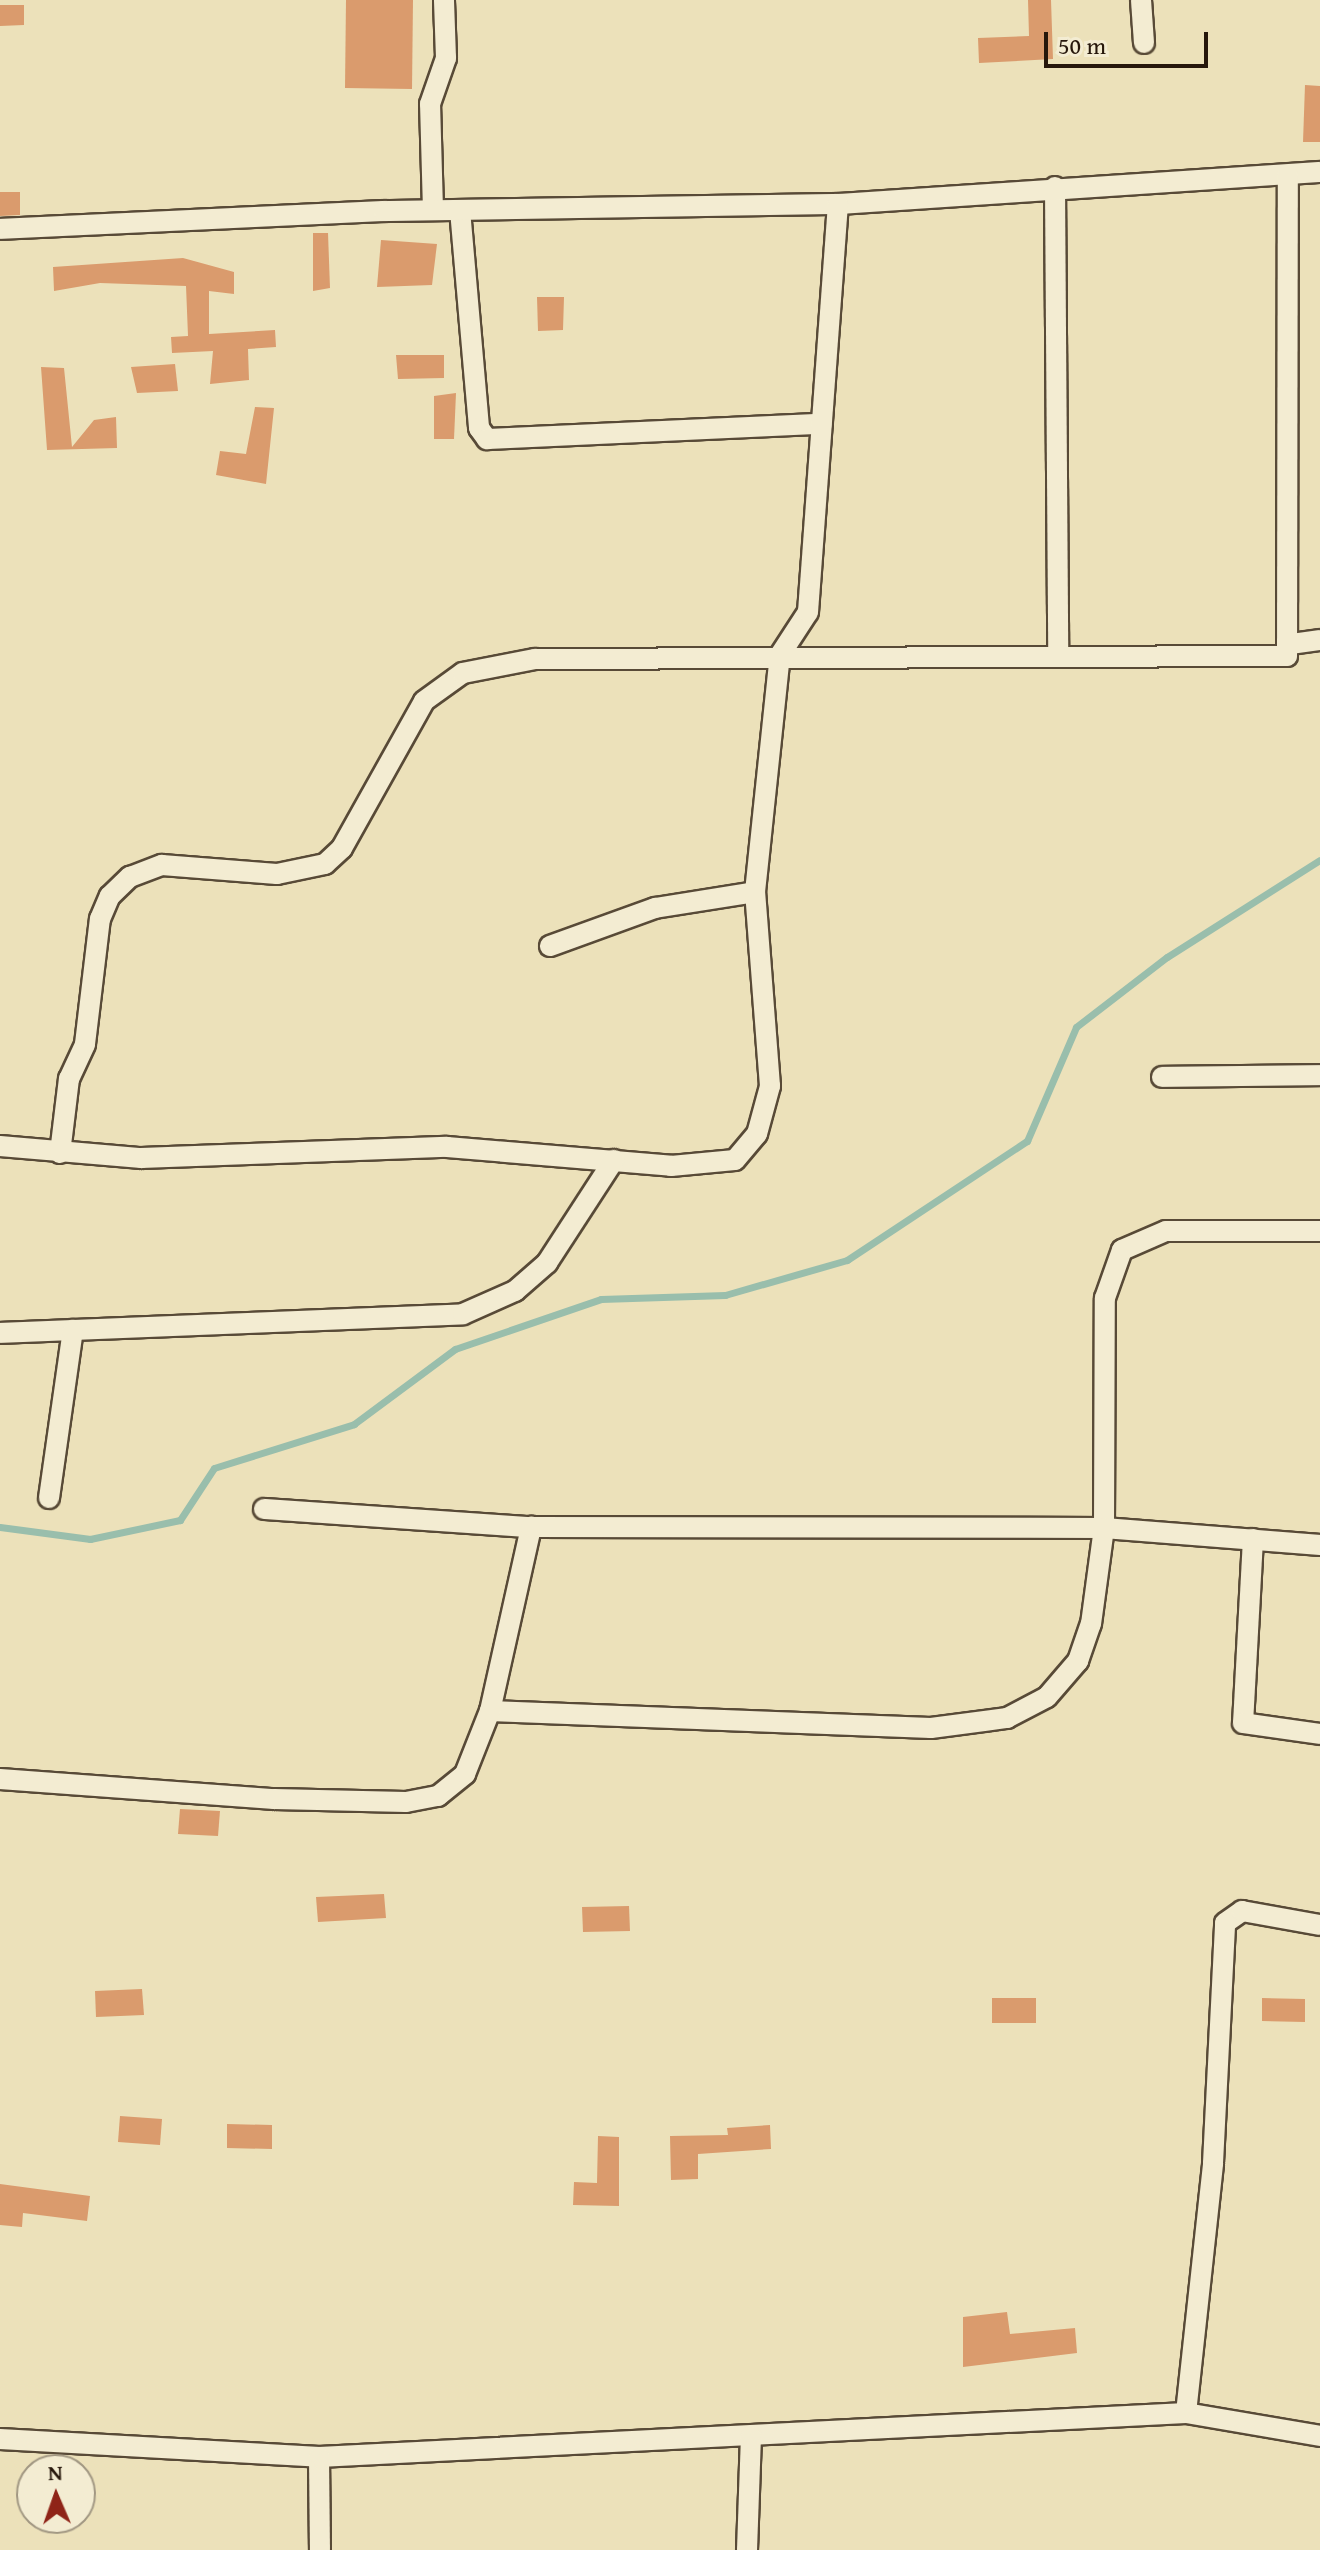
<!DOCTYPE html>
<style>
body{margin:0}
#map{position:relative;width:1320px;height:2550px;overflow:hidden;background:#ece1ba;font-family:"Gentium Book Plus",serif}
div>[style]{position:absolute}
[style*='--x']{left:calc(var(--x)*1px);top:calc(var(--y)*1px);width:calc(var(--w)*1px);rotate:calc(var(--a)*1deg)}
.stream>*{height:7px;margin:-3.5px;padding:0 3.5px;transform-origin:3.5px;border-radius:3.5px;background:#99beac}
.building>*{inset:0;background:#da9b6d}
.roads{filter:drop-shadow(2px 0 #584a37) drop-shadow(-2px 0 #584a37) drop-shadow(0 2px #584a37) drop-shadow(0 -2px #584a37)}
.street>*{height:20px;margin:-10px;padding:0 10px;transform-origin:10px;border-radius:10px;background:#f3ecd2}
span{translate:-50% -50%;white-space:nowrap;text-align:center;line-height:1.15;-webkit-text-stroke:8px #f3ecd2;paint-order:stroke}
.north{position:absolute;left:16px;top:2454px;width:80px;height:80px;box-sizing:border-box;background:#f3ecd2;border:2px solid #a19782;border-radius:50%;rotate:358deg;font-size:22px;font-weight:700;line-height:32px;text-align:center;color:#26170b}
.north::after{content:'';display:block;margin:auto;width:28px;height:36px;background:#8f2418;clip-path:polygon(50% 0,100% 100%,50% 72%,0 100%)}
.scale{position:absolute;left:1044px;top:32px;width:164px;height:36px;box-sizing:border-box;border:4px solid #26170b;border-top:0;padding-left:10px;font-size:24px;line-height:28px;white-space:nowrap;color:#26170b;-webkit-text-stroke:6px #f3ecd2;paint-order:stroke}
</style>
<div id="map">
<div class="stream">
<i style="--x:0;--y:1527;--w:91;--a:7.6"></i>
<i style="--x:90;--y:1539;--w:92;--a:-11.9"></i>
<i style="--x:180;--y:1520;--w:62;--a:-56.8"></i>
<i style="--x:214;--y:1468;--w:147;--a:-17.4"></i>
<i style="--x:354;--y:1424;--w:126;--a:-36.6"></i>
<i style="--x:455;--y:1349;--w:154;--a:-18.9"></i>
<i style="--x:601;--y:1299;--w:124;--a:-1.8"></i>
<i style="--x:725;--y:1295;--w:127;--a:-16"></i>
<i style="--x:847;--y:1260;--w:216;--a:-33.5"></i>
<i style="--x:1027;--y:1141;--w:124;--a:-66.7"></i>
<i style="--x:1076;--y:1027;--w:115;--a:-37.6"></i>
<i style="--x:1167;--y:957;--w:181;--a:-32.4"></i>
</div>
<div class="building">
<i style="clip-path:polygon(346px 0,413px 0,412px 89px,345px 88px)"></i>
<i style="clip-path:polygon(1028px 0,1051px 0,1053px 59px,979px 63px,978px 38px,1029px 36px)"></i>
<i style="clip-path:polygon(0 5px,24px 5px,24px 25px,0 26px)"></i>
<i style="clip-path:polygon(1305px 85px,1320px 86px,1320px 142px,1303px 142px)"></i>
<i style="clip-path:polygon(0 192px,20px 192px,20px 215px,0 216px)"></i>
<i style="clip-path:polygon(313px 233px,328px 233px,330px 288px,313px 291px)"></i>
<i style="clip-path:polygon(381px 240px,437px 244px,432px 285px,377px 287px)"></i>
<i style="clip-path:polygon(183px 258px,234px 272px,234px 294px,209px 291px,209px 334px,275px 330px,276px 347px,248px 349px,249px 380px,210px 384px,213px 351px,172px 353px,171px 337px,188px 336px,186px 286px,100px 283px,54px 291px,53px 267px)"></i>
<i style="clip-path:polygon(537px 297px,564px 297px,563px 330px,538px 331px)"></i>
<i style="clip-path:polygon(396px 355px,444px 355px,444px 378px,398px 379px)"></i>
<i style="clip-path:polygon(175px 364px,178px 391px,137px 393px,131px 367px)"></i>
<i style="clip-path:polygon(41px 367px,64px 368px,72px 447px,94px 420px,116px 417px,117px 448px,47px 450px)"></i>
<i style="clip-path:polygon(456px 393px,454px 439px,434px 439px,434px 396px)"></i>
<i style="clip-path:polygon(255px 407px,274px 408px,266px 484px,216px 475px,220px 451px,246px 454px)"></i>
<i style="clip-path:polygon(180px 1809px,220px 1811px,218px 1836px,178px 1834px)"></i>
<i style="clip-path:polygon(384px 1894px,386px 1918px,318px 1922px,316px 1897px)"></i>
<i style="clip-path:polygon(629px 1906px,630px 1931px,583px 1932px,582px 1907px)"></i>
<i style="clip-path:polygon(142px 1989px,144px 2015px,96px 2017px,95px 1991px)"></i>
<i style="clip-path:polygon(992px 1998px,1036px 1998px,1036px 2023px,992px 2023px)"></i>
<i style="clip-path:polygon(1262px 1998px,1305px 1999px,1305px 2022px,1262px 2021px)"></i>
<i style="clip-path:polygon(120px 2116px,162px 2119px,160px 2145px,118px 2142px)"></i>
<i style="clip-path:polygon(227px 2124px,272px 2125px,272px 2149px,227px 2148px)"></i>
<i style="clip-path:polygon(770px 2125px,771px 2149px,698px 2154px,698px 2179px,671px 2180px,670px 2136px,728px 2135px,727px 2128px)"></i>
<i style="clip-path:polygon(598px 2136px,619px 2137px,619px 2206px,573px 2205px,574px 2182px,597px 2183px)"></i>
<i style="clip-path:polygon(0 2184px,90px 2196px,87px 2221px,23px 2213px,22px 2227px,0 2225px)"></i>
<i style="clip-path:polygon(1007px 2312px,1010px 2334px,1075px 2328px,1077px 2353px,963px 2367px,963px 2317px)"></i>
</div>
<div class="roads">
<div class="street">
<i style="--x:1141;--y:0;--w:43;--a:86"></i>
<i style="--x:1055;--y:187;--w:465;--a:89.6"></i>
<i style="--x:433;--y:210;--w:106;--a:-91.6"></i>
<i style="--x:430;--y:104;--w:49;--a:-70.8"></i>
<i style="--x:446;--y:58;--w:58;--a:-92"></i>
<i style="--x:460;--y:210;--w:219;--a:85"></i>
<i style="--x:479;--y:428;--w:14;--a:54"></i>
<i style="--x:487;--y:439;--w:335;--a:-2.6"></i>
<i style="--x:0;--y:229;--w:384;--a:-2.7"></i>
<i style="--x:384;--y:211;--w:454;--a:-0.9"></i>
<i style="--x:838;--y:204;--w:483;--a:-3.8"></i>
<i style="--x:1291;--y:644;--w:29;--a:-8"></i>
<i style="--x:550;--y:946;--w:112;--a:-19.9"></i>
<i style="--x:655;--y:908;--w:101;--a:-9.1"></i>
<i style="--x:755;--y:892;--w:238;--a:-84"></i>
<i style="--x:780;--y:655;--w:51;--a:-56.9"></i>
<i style="--x:808;--y:612;--w:409;--a:-85.8"></i>
<i style="--x:1162;--y:1077;--w:158;--a:-0.7"></i>
<i style="--x:0;--y:1146;--w:142;--a:4.9"></i>
<i style="--x:141;--y:1158;--w:306;--a:-2.1"></i>
<i style="--x:447;--y:1147;--w:225;--a:4.8"></i>
<i style="--x:671;--y:1166;--w:64;--a:-5.4"></i>
<i style="--x:735;--y:1160;--w:34;--a:-50"></i>
<i style="--x:757;--y:1134;--w:50;--a:-74.8"></i>
<i style="--x:770;--y:1086;--w:195;--a:-94.4"></i>
<i style="--x:60;--y:1153;--w:75;--a:-83.1"></i>
<i style="--x:69;--y:1079;--w:38;--a:-65"></i>
<i style="--x:85;--y:1044;--w:126;--a:-83.2"></i>
<i style="--x:100;--y:919;--w:25;--a:-67"></i>
<i style="--x:110;--y:896;--w:28;--a:-44"></i>
<i style="--x:130;--y:877;--w:34;--a:-21"></i>
<i style="--x:162;--y:865;--w:115;--a:4.5"></i>
<i style="--x:277;--y:874;--w:49;--a:-11.8"></i>
<i style="--x:325;--y:864;--w:23;--a:-43"></i>
<i style="--x:342;--y:848;--w:168;--a:-60.8"></i>
<i style="--x:424;--y:701;--w:48;--a:-35.7"></i>
<i style="--x:463;--y:673;--w:73;--a:-11"></i>
<i style="--x:535;--y:659;--w:752;--a:-0.23"></i>
<i style="--x:1287;--y:656;--w:481;--a:-89.9"></i>
<i style="--x:0;--y:1333;--w:463;--a:-2.3"></i>
<i style="--x:463;--y:1314;--w:57;--a:-23.9"></i>
<i style="--x:515;--y:1291;--w:43;--a:-41.2"></i>
<i style="--x:547;--y:1263;--w:123;--a:-57"></i>
<i style="--x:49;--y:1498;--w:170;--a:-81.9"></i>
<i style="--x:264;--y:1509;--w:268;--a:3.9"></i>
<i style="--x:1253;--y:1539;--w:184;--a:93.1"></i>
<i style="--x:1243;--y:1723;--w:78;--a:8.1"></i>
<i style="--x:490;--y:1711;--w:441;--a:2.2"></i>
<i style="--x:931;--y:1728;--w:77;--a:-7.5"></i>
<i style="--x:1007;--y:1718;--w:45;--a:-27.7"></i>
<i style="--x:1047;--y:1697;--w:48;--a:-49.3"></i>
<i style="--x:1078;--y:1661;--w:39;--a:-71"></i>
<i style="--x:1091;--y:1624;--w:97;--a:-82.3"></i>
<i style="--x:1104;--y:1528;--w:230;--a:-89.8"></i>
<i style="--x:1105;--y:1298;--w:51;--a:-70.5"></i>
<i style="--x:1122;--y:1250;--w:48;--a:-23.4"></i>
<i style="--x:1166;--y:1231;--w:154;--a:0"></i>
<i style="--x:0;--y:1779;--w:275;--a:4.2"></i>
<i style="--x:274;--y:1799;--w:132;--a:1.3"></i>
<i style="--x:406;--y:1802;--w:33;--a:-11"></i>
<i style="--x:438;--y:1796;--w:35;--a:-39"></i>
<i style="--x:465;--y:1774;--w:68;--a:-68.4"></i>
<i style="--x:490;--y:1711;--w:189;--a:-77.4"></i>
<i style="--x:531;--y:1527;--w:573;--a:0.1"></i>
<i style="--x:1104;--y:1528;--w:217;--a:4.5"></i>
<i style="--x:1186;--y:2413;--w:251;--a:-83.8"></i>
<i style="--x:1213;--y:2163;--w:240;--a:-87.1"></i>
<i style="--x:1225;--y:1923;--w:21;--a:-35"></i>
<i style="--x:1242;--y:1911;--w:79;--a:10.2"></i>
<i style="--x:0;--y:2439;--w:320;--a:3.2"></i>
<i style="--x:319;--y:2457;--w:868;--a:-2.91"></i>
<i style="--x:1186;--y:2413;--w:136;--a:9.7"></i>
<i style="--x:319;--y:2457;--w:93;--a:89.4"></i>
<i style="--x:747;--y:2550;--w:114;--a:-88"></i>
</div>
</div>
<div class="north">N</div>
<div class="scale">50 m</div>
</div>
